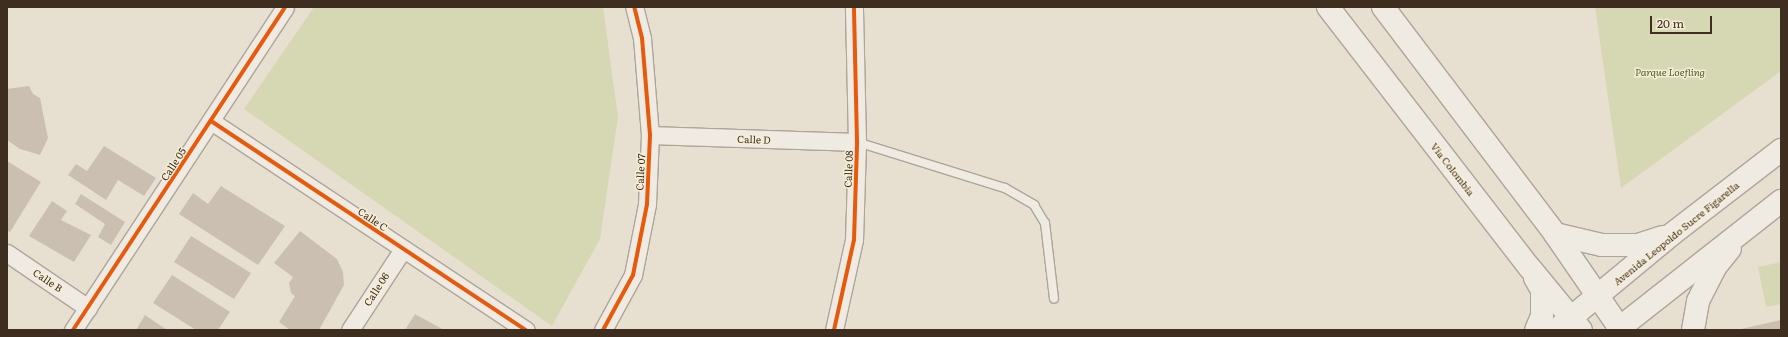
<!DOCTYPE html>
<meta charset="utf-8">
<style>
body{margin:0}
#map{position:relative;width:1788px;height:337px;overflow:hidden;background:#e7e0d1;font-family:Literata,serif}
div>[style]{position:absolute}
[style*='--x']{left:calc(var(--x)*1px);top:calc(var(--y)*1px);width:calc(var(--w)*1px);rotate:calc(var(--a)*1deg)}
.green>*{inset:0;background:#d6d7b3}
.building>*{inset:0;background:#cbbfb2}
.roads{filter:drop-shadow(1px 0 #ada599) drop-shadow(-1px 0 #ada599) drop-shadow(0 1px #ada599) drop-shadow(0 -1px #ada599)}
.service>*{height:8px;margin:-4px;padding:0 4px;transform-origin:4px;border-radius:4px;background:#efebe3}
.minor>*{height:17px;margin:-8.5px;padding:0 8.5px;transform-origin:8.5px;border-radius:8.5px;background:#efebe3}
.secondary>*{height:22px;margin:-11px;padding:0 11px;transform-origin:11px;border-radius:11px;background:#efebe3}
.cycleway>*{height:4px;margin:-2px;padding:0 2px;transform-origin:2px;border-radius:2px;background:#e8590c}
span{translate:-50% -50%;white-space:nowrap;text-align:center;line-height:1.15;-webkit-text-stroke:3px #f7eed8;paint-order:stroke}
.park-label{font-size:10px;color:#4d5a26;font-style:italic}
.street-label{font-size:10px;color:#3d2e20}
.frame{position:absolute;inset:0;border:8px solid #3d2e20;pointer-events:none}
.scale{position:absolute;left:1650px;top:16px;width:62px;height:18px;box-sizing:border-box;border:2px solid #3d2e20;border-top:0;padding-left:5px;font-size:12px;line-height:14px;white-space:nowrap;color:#3d2e20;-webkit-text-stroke:3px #f7eed8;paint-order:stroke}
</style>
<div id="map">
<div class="green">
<i style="clip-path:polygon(314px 7px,603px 7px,618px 117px,600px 239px,552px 326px,244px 109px)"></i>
<i style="clip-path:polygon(1595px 7px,1781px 7px,1781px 71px,1621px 188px)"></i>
<i style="clip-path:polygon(1781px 262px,1781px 304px,1766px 307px,1758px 267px)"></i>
</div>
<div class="building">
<i style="clip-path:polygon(29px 86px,33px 94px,40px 98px,48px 138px,40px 155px,20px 149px,7px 140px,7px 89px)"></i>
<i style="clip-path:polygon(104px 146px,156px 178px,144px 196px,118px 180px,106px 200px,68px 175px,76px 164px,87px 171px)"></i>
<i style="clip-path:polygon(7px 161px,41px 182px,10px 232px,7px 231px)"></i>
<i style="clip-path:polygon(221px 186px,285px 226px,258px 265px,179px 214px,193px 193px,208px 204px)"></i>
<i style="clip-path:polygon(81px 194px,125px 222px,111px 245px,98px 237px,105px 224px,75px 204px)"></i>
<i style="clip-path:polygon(52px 201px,67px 211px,61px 220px,91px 235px,74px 262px,29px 236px)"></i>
<i style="clip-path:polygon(300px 231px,337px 259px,343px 272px,344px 285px,319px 330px,290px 330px,279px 322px,295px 296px,291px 293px,289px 283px,293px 277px,274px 263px)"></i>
<i style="clip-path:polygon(191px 236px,251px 273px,234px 299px,174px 262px)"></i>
<i style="clip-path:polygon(172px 275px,230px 312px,218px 330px,196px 330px,153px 303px)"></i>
<i style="clip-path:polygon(415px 314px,444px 330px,405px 330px)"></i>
<i style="clip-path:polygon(145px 315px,167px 330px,136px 330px)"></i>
<i style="clip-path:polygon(1781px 320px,1781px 330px,1741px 330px,1741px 329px)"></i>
</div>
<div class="roads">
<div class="service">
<i style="--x:857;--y:142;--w:155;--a:17.3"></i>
<i style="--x:1005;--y:188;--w:34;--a:30"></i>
<i style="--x:1034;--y:205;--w:21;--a:59"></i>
<i style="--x:1045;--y:223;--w:76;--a:83.2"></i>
</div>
<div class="minor">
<i style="--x:211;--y:121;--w:378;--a:33.6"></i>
<i style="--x:650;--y:135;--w:207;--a:1.9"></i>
<i style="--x:7;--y:253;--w:98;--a:34.2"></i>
<i style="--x:73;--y:330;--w:386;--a:-56.7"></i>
<i style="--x:350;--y:330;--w:97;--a:-56.8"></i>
<i style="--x:603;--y:330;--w:63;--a:-61.4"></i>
<i style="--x:633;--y:275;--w:72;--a:-78.8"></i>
<i style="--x:647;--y:204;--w:69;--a:-87.5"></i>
<i style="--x:650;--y:135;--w:97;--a:-94.7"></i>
<i style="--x:642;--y:38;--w:32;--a:-104"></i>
<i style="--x:834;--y:330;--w:92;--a:-77.5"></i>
<i style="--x:854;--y:240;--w:98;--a:-88.2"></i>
<i style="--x:857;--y:142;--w:135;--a:-91.3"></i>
</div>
<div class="secondary">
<i style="--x:1328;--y:7;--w:330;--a:52.3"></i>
<i style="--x:1530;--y:268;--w:80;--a:50.6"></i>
<i style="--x:1383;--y:7;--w:285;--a:52.8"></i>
<i style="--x:1555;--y:234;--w:116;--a:55.5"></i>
<i style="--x:1555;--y:234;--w:48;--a:13.2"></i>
<i style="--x:1602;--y:245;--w:36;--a:0"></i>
<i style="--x:1638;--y:245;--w:26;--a:-18"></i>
<i style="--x:1535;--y:278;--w:14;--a:60"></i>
<i style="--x:1542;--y:290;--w:26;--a:90"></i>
<i style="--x:1542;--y:316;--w:15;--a:113"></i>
<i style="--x:1556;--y:330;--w:151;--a:-39.6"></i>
<i style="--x:1672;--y:234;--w:138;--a:-37.6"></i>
<i style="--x:1617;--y:330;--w:209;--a:-38.2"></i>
<i style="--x:1693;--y:330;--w:29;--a:-80"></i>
<i style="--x:1698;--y:301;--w:39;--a:-63"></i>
<i style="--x:1716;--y:266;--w:22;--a:-51"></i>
</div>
</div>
<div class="cycleway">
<i style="--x:211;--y:121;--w:378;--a:33.6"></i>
<i style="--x:73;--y:330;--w:386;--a:-56.7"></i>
<i style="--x:603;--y:330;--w:63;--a:-61.4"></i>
<i style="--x:633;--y:275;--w:72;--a:-78.8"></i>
<i style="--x:647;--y:204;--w:69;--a:-87.5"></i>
<i style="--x:650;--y:135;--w:97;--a:-94.7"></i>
<i style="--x:642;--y:38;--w:32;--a:-104"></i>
<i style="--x:834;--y:330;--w:92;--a:-77.5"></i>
<i style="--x:854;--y:240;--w:98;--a:-88.2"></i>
<i style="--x:857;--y:142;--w:135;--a:-91.3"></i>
</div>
<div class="park-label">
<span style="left:1670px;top:72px">Parque Loefling</span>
</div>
<div class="street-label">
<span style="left:754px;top:139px;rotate:2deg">Calle D</span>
<span style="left:173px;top:164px;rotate:-57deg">Calle 05</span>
<span style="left:848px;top:169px;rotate:-88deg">Calle 08</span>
<span style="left:1453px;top:169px;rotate:52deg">Vía Colombia</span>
<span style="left:640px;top:172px;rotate:-87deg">Calle 07</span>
<span style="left:373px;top:219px;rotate:34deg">Calle C</span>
<span style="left:1676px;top:233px;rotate:-39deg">Avenida Leopoldo Sucre Figarella</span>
<span style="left:48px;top:280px;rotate:34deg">Calle B</span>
<span style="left:376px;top:289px;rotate:-57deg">Calle 06</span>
</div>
<div class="frame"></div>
<div class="scale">20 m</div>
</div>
